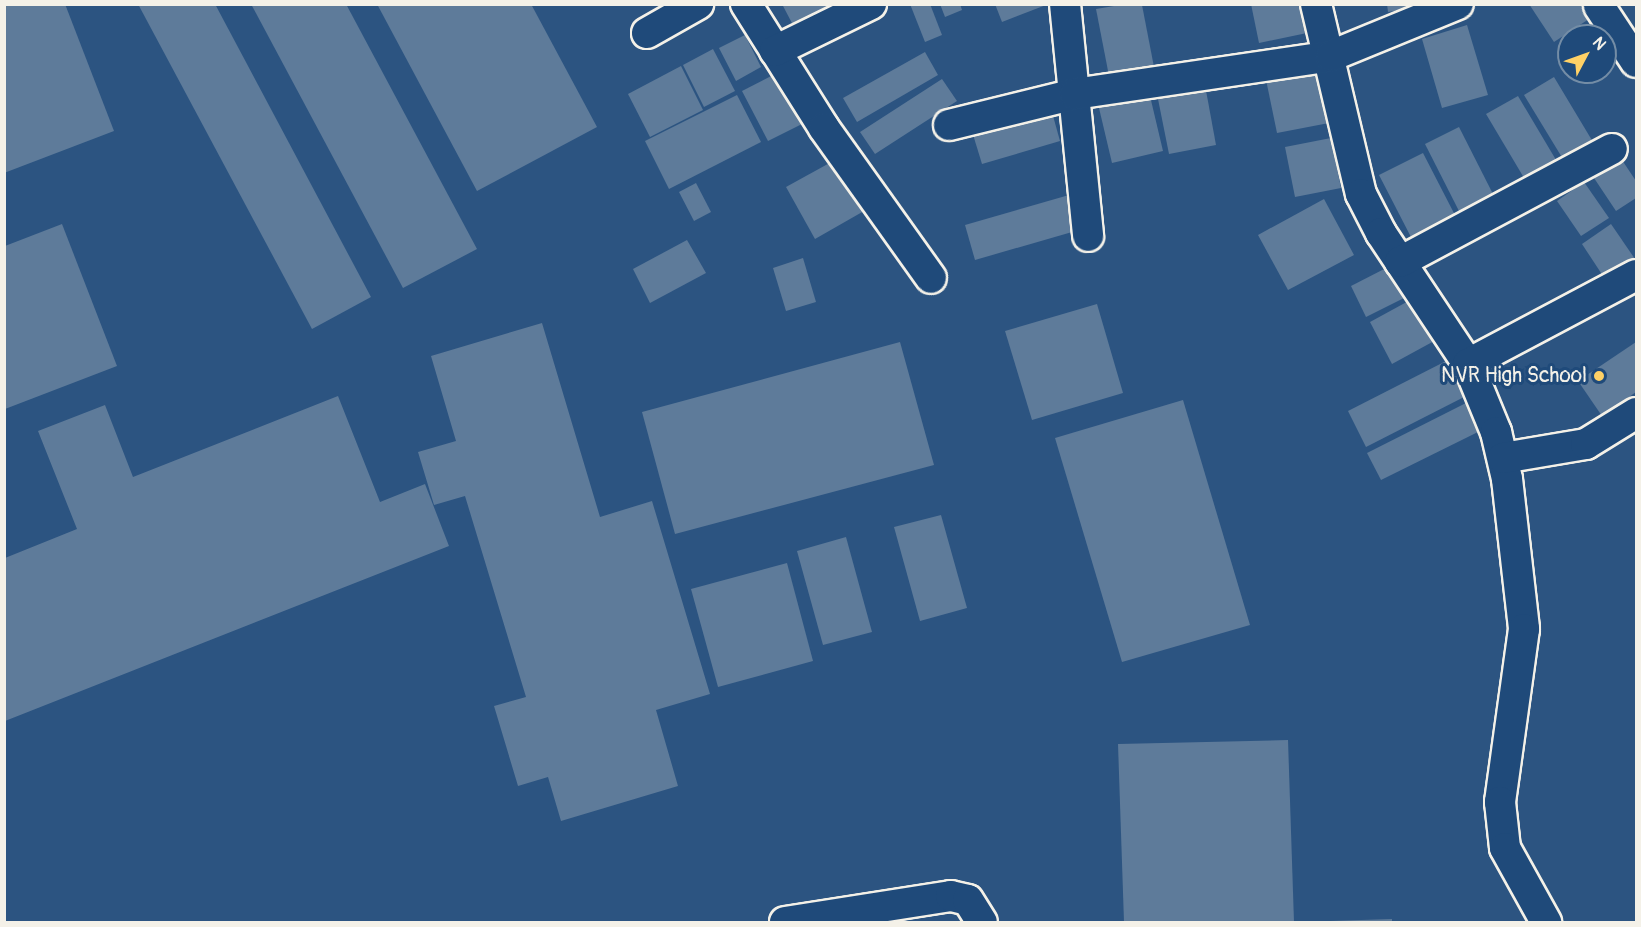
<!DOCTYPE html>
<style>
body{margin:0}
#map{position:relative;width:1641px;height:927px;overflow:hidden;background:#2c5481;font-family:Pangolin,sans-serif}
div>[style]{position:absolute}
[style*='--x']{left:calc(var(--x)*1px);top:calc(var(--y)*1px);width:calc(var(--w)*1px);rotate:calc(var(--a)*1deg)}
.building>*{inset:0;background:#5e7b9a}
.roads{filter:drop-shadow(2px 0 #f4f1e8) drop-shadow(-2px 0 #f4f1e8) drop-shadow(0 2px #f4f1e8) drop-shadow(0 -2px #f4f1e8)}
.minor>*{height:30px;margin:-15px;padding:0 15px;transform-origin:15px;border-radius:15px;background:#1f4a7a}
.dots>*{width:16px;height:16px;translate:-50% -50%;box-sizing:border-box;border:3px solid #1f4a7a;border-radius:50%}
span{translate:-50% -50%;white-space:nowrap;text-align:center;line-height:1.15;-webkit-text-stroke:6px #1f4a7a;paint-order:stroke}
.poi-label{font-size:21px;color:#f4f1e8}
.right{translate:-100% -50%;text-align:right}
.frame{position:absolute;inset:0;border:6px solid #f4f1e8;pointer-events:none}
.north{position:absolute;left:1557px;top:24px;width:60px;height:60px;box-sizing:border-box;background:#1f4a7a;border:2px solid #748da6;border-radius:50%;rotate:49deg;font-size:16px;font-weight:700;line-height:24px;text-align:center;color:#f4f1e8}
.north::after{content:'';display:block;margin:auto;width:21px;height:27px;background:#ffd166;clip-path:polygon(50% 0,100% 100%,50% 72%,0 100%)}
</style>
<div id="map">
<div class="building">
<i style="clip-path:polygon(4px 4px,65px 4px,114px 131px,4px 173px)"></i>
<i style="clip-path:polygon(138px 4px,215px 4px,371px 297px,312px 329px)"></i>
<i style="clip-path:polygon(251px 4px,346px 4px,477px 249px,403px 288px)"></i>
<i style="clip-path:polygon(377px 4px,531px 4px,597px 127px,477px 191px)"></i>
<i style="clip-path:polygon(782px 4px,836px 4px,794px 27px)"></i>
<i style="clip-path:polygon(910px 4px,930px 4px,942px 35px,925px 42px)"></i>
<i style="clip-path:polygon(940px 4px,960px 4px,962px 10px,945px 17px)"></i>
<i style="clip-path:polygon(995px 4px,1046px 4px,1046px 5px,1002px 22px)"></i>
<i style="clip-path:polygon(1251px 4px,1301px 4px,1307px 33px,1259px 43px)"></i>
<i style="clip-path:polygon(1387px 4px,1425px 4px,1426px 6px,1388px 12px)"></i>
<i style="clip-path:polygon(1529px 4px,1584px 4px,1592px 17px,1554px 42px)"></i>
<i style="clip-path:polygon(1120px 5px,1142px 5px,1154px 67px,1109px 76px,1096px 9px)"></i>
<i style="clip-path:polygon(1467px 25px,1488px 95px,1442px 108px,1422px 39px)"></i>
<i style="clip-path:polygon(745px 35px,761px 67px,736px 81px,719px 48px)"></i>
<i style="clip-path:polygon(713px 49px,735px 91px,704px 107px,683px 65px)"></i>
<i style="clip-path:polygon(925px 52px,938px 75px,857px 122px,843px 98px)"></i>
<i style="clip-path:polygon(1316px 60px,1329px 123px,1277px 133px,1264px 70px)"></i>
<i style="clip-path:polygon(681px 66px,703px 110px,650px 137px,628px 94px)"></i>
<i style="clip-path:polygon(777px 73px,802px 124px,768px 141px,742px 91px)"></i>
<i style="clip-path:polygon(1554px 77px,1596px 147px,1566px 164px,1524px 95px)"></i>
<i style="clip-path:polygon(942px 79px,957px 101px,875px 154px,860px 132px)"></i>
<i style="clip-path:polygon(1205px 85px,1216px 145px,1169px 154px,1157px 94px)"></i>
<i style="clip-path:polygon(737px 95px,761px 142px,669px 189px,645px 141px)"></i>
<i style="clip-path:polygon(1150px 96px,1163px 151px,1112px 163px,1099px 108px)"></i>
<i style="clip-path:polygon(1518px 96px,1559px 165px,1527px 183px,1486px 114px)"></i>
<i style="clip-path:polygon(1050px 105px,1060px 141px,982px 164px,971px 128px)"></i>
<i style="clip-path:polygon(1459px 127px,1494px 196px,1460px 213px,1425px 144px)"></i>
<i style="clip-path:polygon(1331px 138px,1341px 188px,1295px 197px,1285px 147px)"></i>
<i style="clip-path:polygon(1423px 153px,1457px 219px,1413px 241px,1379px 175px)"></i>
<i style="clip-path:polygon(835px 160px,864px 211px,815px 239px,786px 187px)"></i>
<i style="clip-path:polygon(1622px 160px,1636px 181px,1636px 198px,1616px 211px,1594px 178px)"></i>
<i style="clip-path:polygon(1584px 182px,1609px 218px,1581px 236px,1557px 201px)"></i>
<i style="clip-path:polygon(696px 183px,711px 212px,694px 221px,679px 192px)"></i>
<i style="clip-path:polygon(1069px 195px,1079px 230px,975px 260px,965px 225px)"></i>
<i style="clip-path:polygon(1324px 199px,1354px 255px,1288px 290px,1258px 235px)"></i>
<i style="clip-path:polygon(62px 224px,117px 366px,5px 409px,5px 246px)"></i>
<i style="clip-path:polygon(1611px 224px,1635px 259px,1605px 279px,1582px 244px)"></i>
<i style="clip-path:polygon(687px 240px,706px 273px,650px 303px,633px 269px)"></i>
<i style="clip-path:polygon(803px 258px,816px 302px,786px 311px,773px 268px)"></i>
<i style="clip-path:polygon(1390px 266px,1406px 297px,1366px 317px,1351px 286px)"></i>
<i style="clip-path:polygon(1414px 298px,1436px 340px,1392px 364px,1370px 322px)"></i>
<i style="clip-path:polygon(1097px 304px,1123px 393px,1032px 420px,1005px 331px)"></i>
<i style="clip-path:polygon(542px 323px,600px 517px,652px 501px,710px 694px,656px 710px,678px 786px,561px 821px,548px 777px,518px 786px,494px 706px,526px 697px,465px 496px,434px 505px,418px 452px,456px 441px,431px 356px)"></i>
<i style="clip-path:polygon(900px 342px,934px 465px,675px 534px,642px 412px)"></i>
<i style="clip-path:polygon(1636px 342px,1636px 392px,1602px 416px,1578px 381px)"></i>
<i style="clip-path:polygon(1448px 360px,1466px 396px,1366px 447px,1348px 411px)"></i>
<i style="clip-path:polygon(338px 396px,380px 502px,425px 484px,449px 546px,5px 721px,5px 558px,77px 529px,38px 431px,105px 405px,133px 477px)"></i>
<i style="clip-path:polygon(1183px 400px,1250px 625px,1122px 662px,1055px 438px)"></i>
<i style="clip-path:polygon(1466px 403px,1480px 431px,1381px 480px,1367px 453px)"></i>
<i style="clip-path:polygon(941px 515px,967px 608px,920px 621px,894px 527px)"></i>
<i style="clip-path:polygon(846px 537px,872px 632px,823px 645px,797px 551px)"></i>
<i style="clip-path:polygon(787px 563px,813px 661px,718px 687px,691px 589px)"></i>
<i style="clip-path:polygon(1288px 740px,1294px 922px,1124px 922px,1118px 744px)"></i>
<i style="clip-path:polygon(1392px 919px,1392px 922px,1330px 922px,1330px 921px)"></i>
</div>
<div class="roads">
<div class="minor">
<i style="--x:746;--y:4;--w:146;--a:57.8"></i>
<i style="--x:824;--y:128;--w:184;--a:54.5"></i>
<i style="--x:1065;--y:4;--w:233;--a:84.3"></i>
<i style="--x:1316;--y:4;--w:195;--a:76.7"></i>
<i style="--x:1361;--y:194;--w:44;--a:62.9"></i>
<i style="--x:1381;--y:233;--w:157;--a:56.4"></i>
<i style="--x:1468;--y:364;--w:74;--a:67.6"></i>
<i style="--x:1496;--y:432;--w:48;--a:76.8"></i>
<i style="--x:1507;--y:479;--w:151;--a:83.5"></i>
<i style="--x:1524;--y:629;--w:175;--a:97.9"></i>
<i style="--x:1500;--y:802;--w:46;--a:83.8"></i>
<i style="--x:1505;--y:848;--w:85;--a:61"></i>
<i style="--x:1599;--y:6;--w:67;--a:56.5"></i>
<i style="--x:647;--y:33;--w:59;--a:-29.6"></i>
<i style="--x:775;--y:51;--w:107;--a:-26.1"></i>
<i style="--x:949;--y:125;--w:130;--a:-13.8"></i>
<i style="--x:1075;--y:94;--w:259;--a:-8.4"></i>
<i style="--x:1331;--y:56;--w:137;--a:-22.3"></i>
<i style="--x:1400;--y:262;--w:240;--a:-28.1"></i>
<i style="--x:1468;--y:364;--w:190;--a:-27.9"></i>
<i style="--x:1503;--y:458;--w:84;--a:-9.6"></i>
<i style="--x:1586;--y:444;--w:59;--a:-31.8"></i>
<i style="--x:785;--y:922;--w:168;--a:-8.9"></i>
<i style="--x:951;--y:896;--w:17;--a:13"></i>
<i style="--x:968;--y:900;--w:26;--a:58"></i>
</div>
</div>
<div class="dots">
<i style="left:1599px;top:376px;background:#ffd166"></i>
</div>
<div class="poi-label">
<span class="right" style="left:1587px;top:376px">NVR High School</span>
</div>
<div class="frame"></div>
<div class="north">N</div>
</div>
